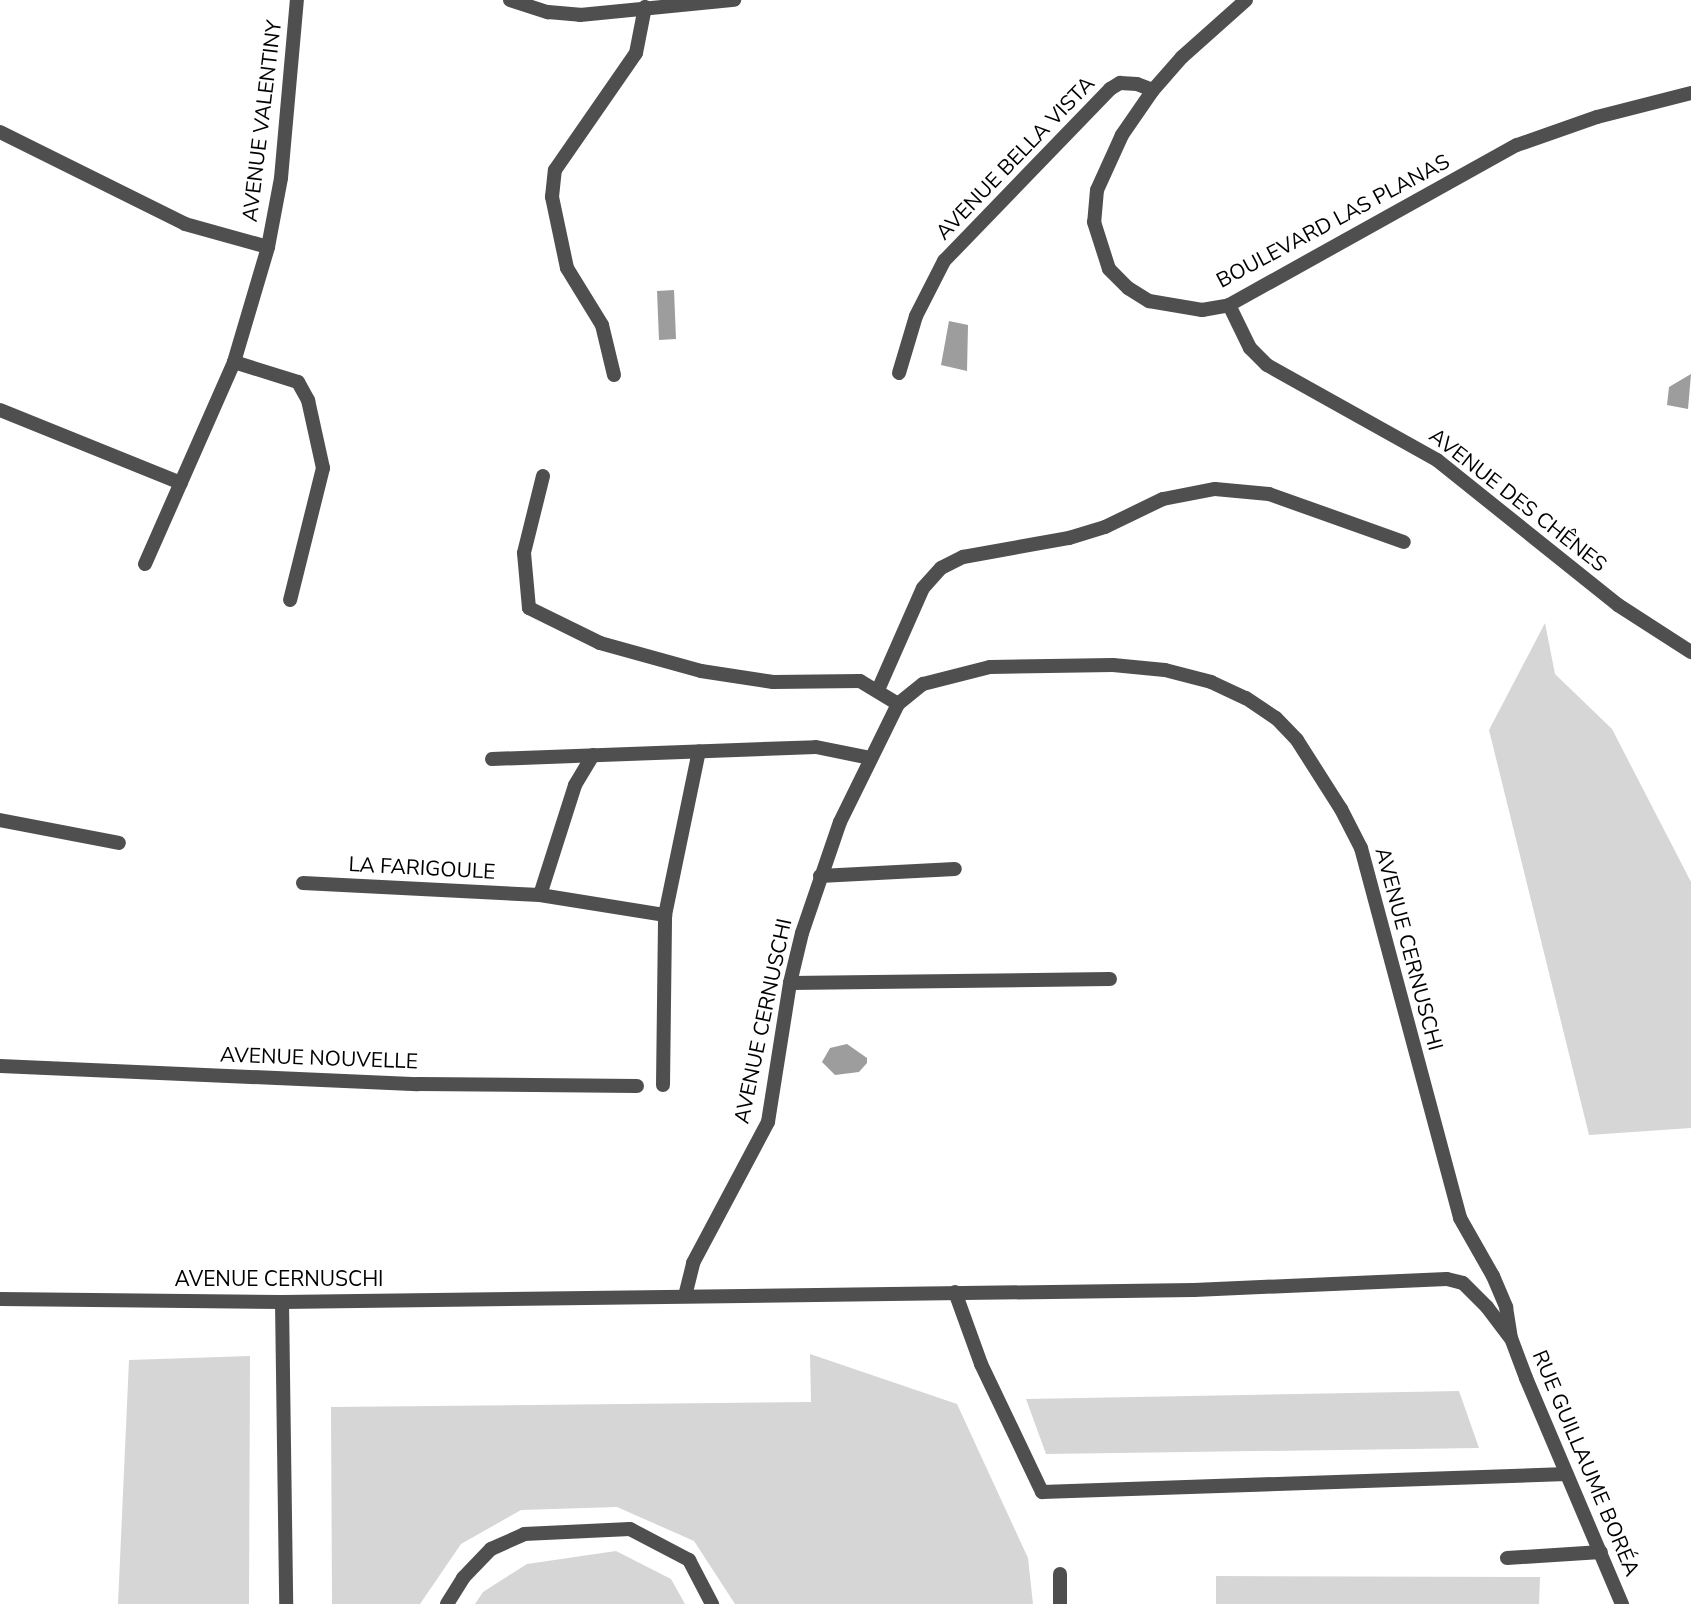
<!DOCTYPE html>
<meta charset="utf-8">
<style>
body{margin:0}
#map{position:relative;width:1691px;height:1604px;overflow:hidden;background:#fff;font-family:"Nunito Sans",sans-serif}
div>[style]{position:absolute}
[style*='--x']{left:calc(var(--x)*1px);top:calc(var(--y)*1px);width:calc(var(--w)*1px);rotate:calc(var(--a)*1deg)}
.green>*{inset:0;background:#d6d6d6}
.water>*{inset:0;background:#9d9d9d}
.service>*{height:14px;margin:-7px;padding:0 7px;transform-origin:7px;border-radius:7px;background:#4f4f4f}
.minor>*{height:14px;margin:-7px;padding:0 7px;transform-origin:7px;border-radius:7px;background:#4f4f4f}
span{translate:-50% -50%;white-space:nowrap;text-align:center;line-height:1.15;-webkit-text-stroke:5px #fff;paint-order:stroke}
.street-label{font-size:21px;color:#000}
</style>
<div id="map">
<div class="green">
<i style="clip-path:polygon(1545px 623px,1555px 674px,1612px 729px,1691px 882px,1691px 1128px,1589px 1135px,1489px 730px)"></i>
<i style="clip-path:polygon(810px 1354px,957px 1404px,1028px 1558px,1033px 1604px,735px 1604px,694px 1541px,617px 1507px,521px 1510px,461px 1544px,420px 1604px,332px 1604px,331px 1407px,811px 1402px)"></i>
<i style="clip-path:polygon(250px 1356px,249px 1604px,118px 1604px,129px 1360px)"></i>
<i style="clip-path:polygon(1459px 1391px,1479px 1448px,1046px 1454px,1026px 1399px)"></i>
<i style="clip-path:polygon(616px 1551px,671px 1579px,685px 1604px,475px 1604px,483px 1592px,527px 1564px)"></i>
<i style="clip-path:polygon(1216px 1576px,1540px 1577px,1539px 1604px,1216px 1604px)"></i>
</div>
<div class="water">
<i style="clip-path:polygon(674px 290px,676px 339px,659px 340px,657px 291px)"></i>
<i style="clip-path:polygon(949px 321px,968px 325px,967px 371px,941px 365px)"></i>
<i style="clip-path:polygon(1691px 374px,1688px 409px,1667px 405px,1669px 387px)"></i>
<i style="clip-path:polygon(847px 1044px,867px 1058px,867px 1063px,859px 1072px,835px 1075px,822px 1062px,830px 1048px)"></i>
</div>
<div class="service">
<i style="--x:820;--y:876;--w:135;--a:-3"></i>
<i style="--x:790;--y:983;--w:320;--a:-0.7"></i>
<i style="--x:955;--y:1292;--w:77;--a:70.1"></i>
<i style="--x:981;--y:1364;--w:142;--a:64.5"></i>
<i style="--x:1042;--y:1492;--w:525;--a:-1.96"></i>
<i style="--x:282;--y:1302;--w:302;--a:89.2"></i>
<i style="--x:1507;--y:1558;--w:94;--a:-3.7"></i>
<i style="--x:1060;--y:1574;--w:30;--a:90"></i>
<i style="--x:447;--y:1604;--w:31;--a:-58"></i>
<i style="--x:463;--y:1578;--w:40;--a:-46"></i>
<i style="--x:491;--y:1549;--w:36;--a:-24"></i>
<i style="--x:524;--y:1534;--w:106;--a:-2.7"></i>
<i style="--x:630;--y:1529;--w:67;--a:27.7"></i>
<i style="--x:689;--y:1560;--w:50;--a:62.4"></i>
</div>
<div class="minor">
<i style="--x:510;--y:0;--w:40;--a:18"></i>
<i style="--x:548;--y:12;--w:32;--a:5"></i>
<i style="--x:580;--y:15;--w:155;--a:-5.6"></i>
<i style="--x:1246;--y:0;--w:86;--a:138.3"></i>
<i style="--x:1182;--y:57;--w:44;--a:131.3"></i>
<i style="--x:1153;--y:90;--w:55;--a:124.6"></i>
<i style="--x:1122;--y:135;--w:60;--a:114.4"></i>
<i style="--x:1097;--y:190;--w:32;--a:95"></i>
<i style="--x:1094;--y:222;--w:49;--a:72.3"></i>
<i style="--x:1109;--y:269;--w:27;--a:45"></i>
<i style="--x:1128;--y:288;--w:25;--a:32"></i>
<i style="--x:1149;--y:301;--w:54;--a:9.6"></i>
<i style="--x:1202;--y:310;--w:27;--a:-10"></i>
<i style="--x:1229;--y:305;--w:329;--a:-29.1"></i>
<i style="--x:1517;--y:145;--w:85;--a:-19.3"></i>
<i style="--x:1597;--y:117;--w:97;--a:-14.3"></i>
<i style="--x:0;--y:132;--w:207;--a:26.4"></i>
<i style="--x:185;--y:224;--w:86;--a:15.5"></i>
<i style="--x:1229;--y:305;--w:48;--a:64"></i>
<i style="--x:1250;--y:348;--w:24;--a:45"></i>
<i style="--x:1267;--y:365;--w:195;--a:29.2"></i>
<i style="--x:1437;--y:460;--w:232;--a:38.7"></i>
<i style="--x:1618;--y:605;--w:87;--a:32.8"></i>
<i style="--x:234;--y:362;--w:67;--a:17.4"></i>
<i style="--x:298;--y:382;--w:21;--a:61"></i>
<i style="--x:308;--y:400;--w:70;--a:77.6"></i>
<i style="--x:323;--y:468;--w:136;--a:104"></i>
<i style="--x:899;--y:373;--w:59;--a:-73.4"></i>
<i style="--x:916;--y:316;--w:62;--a:-63"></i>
<i style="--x:944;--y:261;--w:239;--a:-46"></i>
<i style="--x:1110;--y:89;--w:12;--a:-31"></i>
<i style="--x:1120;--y:83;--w:17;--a:3"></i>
<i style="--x:1137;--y:84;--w:17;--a:21"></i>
<i style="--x:614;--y:375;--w:51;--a:-103.5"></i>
<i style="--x:602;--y:325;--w:67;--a:-121.6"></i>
<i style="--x:567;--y:268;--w:73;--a:-101.9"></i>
<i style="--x:552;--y:197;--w:27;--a:-84"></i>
<i style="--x:555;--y:170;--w:142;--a:-55.3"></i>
<i style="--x:636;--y:53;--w:47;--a:-78.9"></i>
<i style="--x:0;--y:410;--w:195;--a:22"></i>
<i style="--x:543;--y:476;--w:79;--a:103.9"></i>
<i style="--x:524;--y:553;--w:55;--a:84.8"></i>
<i style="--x:529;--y:608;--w:79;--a:26.2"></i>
<i style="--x:600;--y:643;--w:105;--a:15.5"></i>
<i style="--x:701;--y:671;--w:73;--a:8.7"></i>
<i style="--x:773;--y:682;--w:87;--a:-0.7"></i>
<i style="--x:860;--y:681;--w:44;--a:31.2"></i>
<i style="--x:145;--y:564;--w:221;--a:-66.2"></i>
<i style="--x:234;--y:362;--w:120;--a:-73.5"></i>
<i style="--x:268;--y:247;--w:70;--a:-79.3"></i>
<i style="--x:281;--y:178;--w:179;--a:-84.9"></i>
<i style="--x:878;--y:690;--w:111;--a:-66.2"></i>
<i style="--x:923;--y:588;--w:27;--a:-48"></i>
<i style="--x:941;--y:568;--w:25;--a:-27"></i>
<i style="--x:963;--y:557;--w:108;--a:-10.2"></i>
<i style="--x:1069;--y:538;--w:38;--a:-17"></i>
<i style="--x:1105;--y:527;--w:64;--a:-25.8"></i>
<i style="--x:1163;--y:499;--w:53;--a:-10.9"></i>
<i style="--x:1215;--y:489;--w:54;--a:5.3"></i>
<i style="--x:1269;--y:494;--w:143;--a:19.6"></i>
<i style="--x:492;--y:759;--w:324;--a:-2.1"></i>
<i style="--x:816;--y:747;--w:55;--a:11.5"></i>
<i style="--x:0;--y:820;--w:121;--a:10.9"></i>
<i style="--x:303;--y:883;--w:237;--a:2.9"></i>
<i style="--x:540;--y:895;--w:127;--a:9.1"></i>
<i style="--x:665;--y:915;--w:167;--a:-78.3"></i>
<i style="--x:540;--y:895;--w:115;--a:-72.3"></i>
<i style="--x:575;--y:785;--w:35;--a:-59"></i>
<i style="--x:0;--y:1066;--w:418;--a:2.5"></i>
<i style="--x:418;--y:1084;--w:219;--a:0.5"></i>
<i style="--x:663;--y:1085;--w:170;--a:-89.3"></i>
<i style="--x:685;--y:1296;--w:34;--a:-76"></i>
<i style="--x:693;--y:1263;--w:160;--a:-62"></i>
<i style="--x:768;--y:1122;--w:141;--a:-81"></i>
<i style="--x:790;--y:983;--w:51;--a:-76.5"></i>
<i style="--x:802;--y:933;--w:117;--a:-71.1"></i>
<i style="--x:840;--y:822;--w:131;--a:-63.8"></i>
<i style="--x:898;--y:704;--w:32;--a:-39"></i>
<i style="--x:923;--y:684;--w:69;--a:-14.2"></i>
<i style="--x:990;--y:667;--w:123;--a:-0.9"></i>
<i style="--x:1113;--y:665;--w:52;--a:5.5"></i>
<i style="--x:1165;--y:670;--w:48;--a:14.6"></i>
<i style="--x:1211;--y:682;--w:38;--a:25"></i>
<i style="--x:1246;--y:698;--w:36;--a:34"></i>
<i style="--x:1276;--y:718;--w:30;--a:46"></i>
<i style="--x:1297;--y:740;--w:82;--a:57.5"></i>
<i style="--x:1341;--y:809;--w:44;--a:62.9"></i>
<i style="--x:1361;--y:848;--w:383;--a:75"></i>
<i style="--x:1460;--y:1218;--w:67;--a:60.4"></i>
<i style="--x:1493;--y:1276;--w:34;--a:67"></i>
<i style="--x:1506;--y:1307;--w:31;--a:81"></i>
<i style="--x:1511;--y:1338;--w:43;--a:69.4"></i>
<i style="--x:1526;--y:1378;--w:246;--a:67"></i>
<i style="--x:0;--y:1299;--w:282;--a:0.6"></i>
<i style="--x:282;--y:1302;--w:912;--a:-0.75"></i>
<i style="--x:1194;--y:1290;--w:253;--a:-2.5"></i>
<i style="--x:1447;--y:1279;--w:16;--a:14"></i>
<i style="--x:1463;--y:1283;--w:34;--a:45"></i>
<i style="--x:1487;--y:1307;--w:38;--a:53"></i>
</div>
<div class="street-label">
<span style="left:262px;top:121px;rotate:-83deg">AVENUE VALENTINY</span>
<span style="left:1015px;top:158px;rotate:-46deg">AVENUE BELLA VISTA</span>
<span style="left:1333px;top:221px;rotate:-28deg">BOULEVARD LAS PLANAS</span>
<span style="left:1518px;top:500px;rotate:38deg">AVENUE DES CHÊNES</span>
<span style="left:422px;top:868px;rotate:3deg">LA FARIGOULE</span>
<span style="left:1409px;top:949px;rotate:75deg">AVENUE CERNUSCHI</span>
<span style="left:763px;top:1021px;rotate:-78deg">AVENUE CERNUSCHI</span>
<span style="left:319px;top:1058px;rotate:2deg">AVENUE NOUVELLE</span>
<span style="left:279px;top:1279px">AVENUE CERNUSCHI</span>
<span style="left:1586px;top:1463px;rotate:67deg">RUE GUILLAUME BORÉA</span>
</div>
</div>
